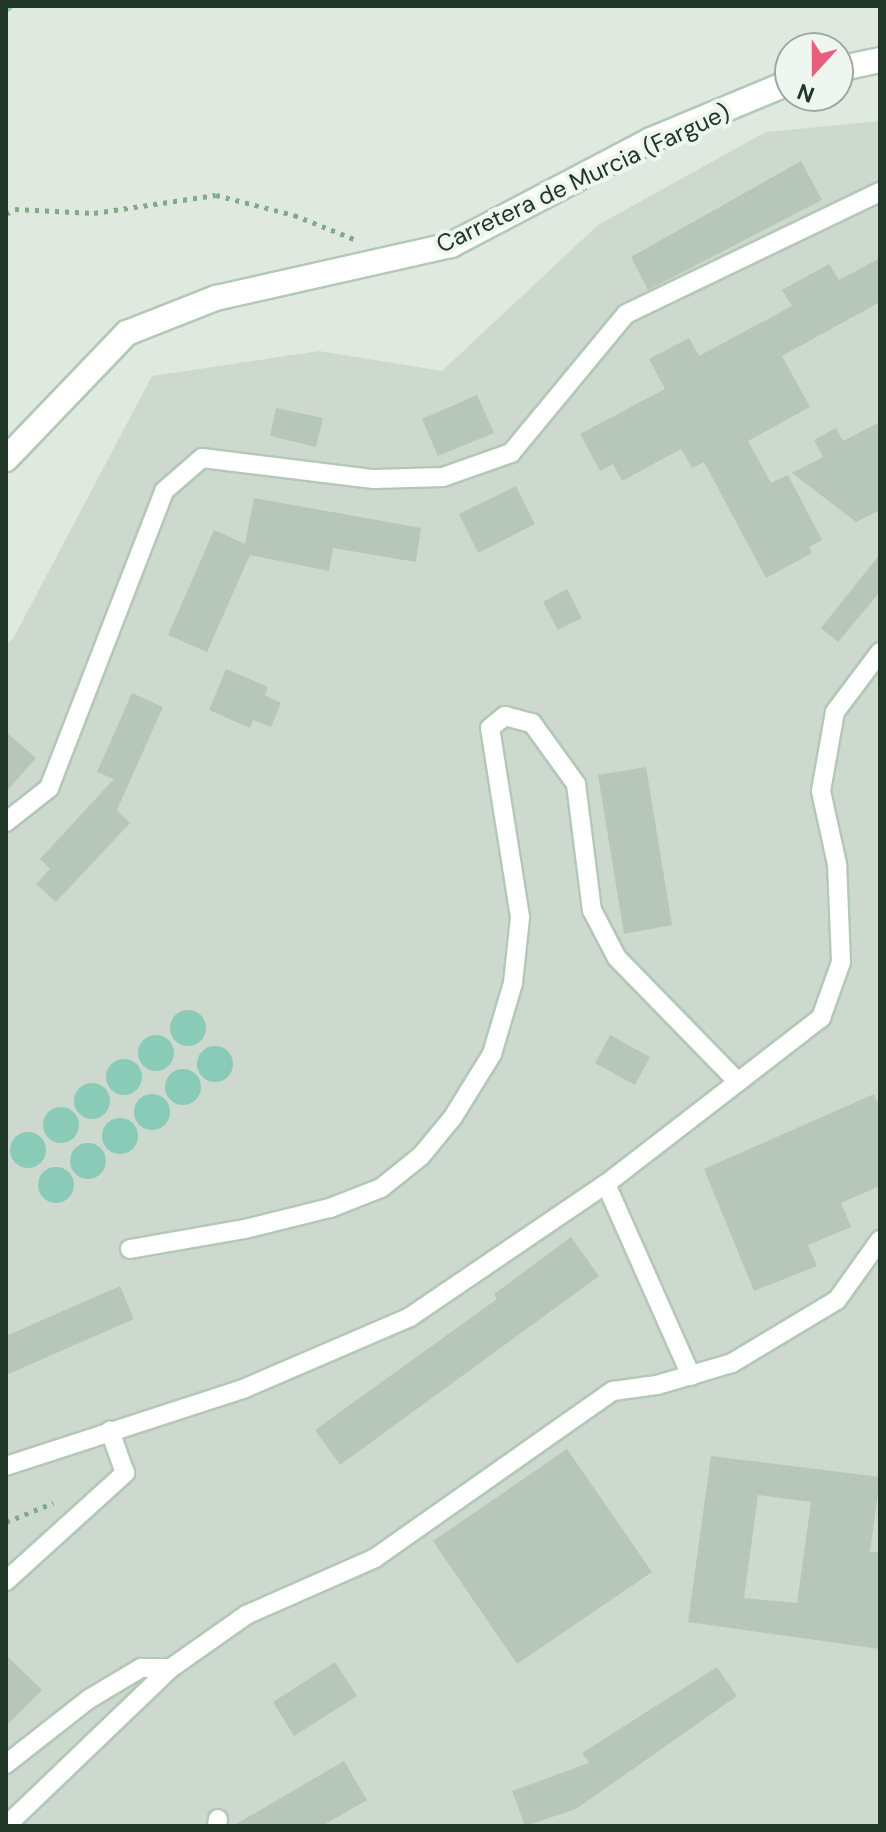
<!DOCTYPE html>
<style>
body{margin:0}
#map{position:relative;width:886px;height:1832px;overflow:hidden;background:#dfe9e0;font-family:"DM Sans",sans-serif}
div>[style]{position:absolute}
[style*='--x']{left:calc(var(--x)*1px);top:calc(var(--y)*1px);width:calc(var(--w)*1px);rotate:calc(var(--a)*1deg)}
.built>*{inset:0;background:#cdd9ce}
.water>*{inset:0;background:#8acbb7}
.round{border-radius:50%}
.stream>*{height:9px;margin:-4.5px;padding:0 4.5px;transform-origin:4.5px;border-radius:4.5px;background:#8acbb7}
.building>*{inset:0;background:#b7c6ba}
.path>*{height:5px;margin-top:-2.5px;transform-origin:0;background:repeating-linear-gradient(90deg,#81aa8b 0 4px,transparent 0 10px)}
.roads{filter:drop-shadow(2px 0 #b3c8b7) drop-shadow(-2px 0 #b3c8b7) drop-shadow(0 2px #b3c8b7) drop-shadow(0 -2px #b3c8b7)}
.service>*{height:18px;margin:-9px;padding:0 9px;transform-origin:9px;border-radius:9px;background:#fff}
.secondary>*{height:24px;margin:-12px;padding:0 12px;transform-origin:12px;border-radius:12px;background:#fff}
span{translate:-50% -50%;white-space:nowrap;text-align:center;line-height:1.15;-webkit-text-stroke:8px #eff6ef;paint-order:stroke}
.street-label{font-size:24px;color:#213727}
.frame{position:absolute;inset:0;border:8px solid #213727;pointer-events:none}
.north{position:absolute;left:774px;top:32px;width:80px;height:80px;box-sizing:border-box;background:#eff6ef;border:2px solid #9daa9f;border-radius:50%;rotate:201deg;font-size:22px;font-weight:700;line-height:32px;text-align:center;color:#213727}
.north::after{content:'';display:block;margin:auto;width:28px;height:36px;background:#e75f7c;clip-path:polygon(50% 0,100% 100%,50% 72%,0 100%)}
</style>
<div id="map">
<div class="built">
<i style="clip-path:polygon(880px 121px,880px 1826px,6px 1826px,6px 643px,13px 639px,152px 376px,319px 351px,442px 371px,598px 225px,766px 132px)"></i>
</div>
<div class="water">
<i class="round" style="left:170px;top:1010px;width:36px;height:36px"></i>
<i class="round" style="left:138px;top:1035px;width:36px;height:36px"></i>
<i class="round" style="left:197px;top:1046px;width:36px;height:36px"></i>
<i class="round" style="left:106px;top:1059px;width:36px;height:36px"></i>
<i class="round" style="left:165px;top:1069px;width:36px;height:36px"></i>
<i class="round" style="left:74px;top:1083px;width:36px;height:36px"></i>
<i class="round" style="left:134px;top:1094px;width:36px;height:36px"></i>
<i class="round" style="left:43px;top:1107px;width:36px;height:36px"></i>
<i class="round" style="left:102px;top:1118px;width:36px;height:36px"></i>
<i class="round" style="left:10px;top:1132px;width:36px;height:36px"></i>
<i class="round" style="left:70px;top:1143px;width:36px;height:36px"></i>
<i class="round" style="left:38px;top:1167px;width:36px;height:36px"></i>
</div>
<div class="stream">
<i style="--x:6;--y:7;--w:2;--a:-27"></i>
</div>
<div class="building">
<i style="clip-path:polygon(801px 161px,822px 200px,648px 290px,631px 257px)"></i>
<i style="clip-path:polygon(880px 258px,880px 302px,782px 356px,810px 407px,748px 441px,771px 483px,788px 475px,822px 540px,809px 547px,812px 553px,766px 578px,704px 462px,692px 468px,681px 449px,622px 481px,613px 464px,600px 471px,580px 434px,665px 389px,649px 359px,689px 338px,699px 356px,792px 306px,782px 290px,829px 264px,839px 280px)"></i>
<i style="clip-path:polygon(477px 395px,494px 433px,438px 456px,422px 419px)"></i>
<i style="clip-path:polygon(276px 408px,323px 418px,316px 447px,270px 436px)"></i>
<i style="clip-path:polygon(880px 422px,880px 510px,856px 522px,792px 473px,823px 457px,814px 440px,836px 428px,843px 441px)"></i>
<i style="clip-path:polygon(516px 486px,535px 524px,478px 553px,459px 514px)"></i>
<i style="clip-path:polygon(254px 498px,421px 528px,416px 562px,333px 548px,329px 571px,250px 555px,207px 652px,168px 635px,214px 530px,245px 544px)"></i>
<i style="clip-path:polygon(880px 554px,880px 592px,838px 642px,821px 628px)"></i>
<i style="clip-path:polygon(567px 589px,582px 618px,558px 630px,543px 602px)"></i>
<i style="clip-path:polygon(226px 669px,268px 687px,265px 695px,281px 703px,271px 727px,253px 720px,250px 728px,209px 710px)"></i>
<i style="clip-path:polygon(132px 693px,163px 707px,117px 810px,130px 823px,56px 902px,36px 884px,50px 869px,40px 859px,114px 779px,97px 772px)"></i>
<i style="clip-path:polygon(6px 732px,36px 758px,6px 792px)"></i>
<i style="clip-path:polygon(646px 767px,672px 925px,624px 934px,598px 775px)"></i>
<i style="clip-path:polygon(610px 1035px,650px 1057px,635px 1085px,595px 1063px)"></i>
<i style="clip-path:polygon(874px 1094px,880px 1108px,880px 1186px,841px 1203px,851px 1227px,808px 1245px,817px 1266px,754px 1291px,704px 1169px)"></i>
<i style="clip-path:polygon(571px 1237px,599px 1276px,340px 1465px,315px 1430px,497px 1299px,494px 1294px)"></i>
<i style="clip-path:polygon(120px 1286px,134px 1319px,6px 1375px,6px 1336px)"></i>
<i style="clip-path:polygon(567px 1449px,652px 1572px,517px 1664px,433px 1541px)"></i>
<i style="clip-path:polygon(evenodd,711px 1456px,880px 1477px,870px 1552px,880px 1552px,880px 1649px,688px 1622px,711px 1456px,758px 1495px,811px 1502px,797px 1603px,744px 1598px,758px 1495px)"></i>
<i style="clip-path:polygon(6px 1655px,42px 1690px,6px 1726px)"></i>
<i style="clip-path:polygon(335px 1662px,357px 1696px,294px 1736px,273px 1702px)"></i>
<i style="clip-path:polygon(717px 1667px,737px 1696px,576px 1809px,525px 1826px,512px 1791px,589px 1763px,582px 1753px)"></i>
<i style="clip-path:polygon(344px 1761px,367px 1800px,322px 1826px,233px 1826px)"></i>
</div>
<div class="path">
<i style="--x:6;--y:214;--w:10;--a:-29"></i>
<i style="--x:15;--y:209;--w:79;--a:2.9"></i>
<i style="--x:94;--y:213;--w:123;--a:-8.4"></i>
<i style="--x:216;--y:195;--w:81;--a:14.4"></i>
<i style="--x:294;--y:215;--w:65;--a:21.8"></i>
<i style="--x:6;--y:1522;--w:51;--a:-22"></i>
</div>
<div class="roads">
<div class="service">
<i style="--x:6;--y:822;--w:55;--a:-38.3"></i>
<i style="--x:49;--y:788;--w:318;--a:-68.8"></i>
<i style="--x:164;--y:491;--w:50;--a:-41"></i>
<i style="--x:202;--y:458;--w:173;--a:7"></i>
<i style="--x:374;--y:479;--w:69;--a:-1.7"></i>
<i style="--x:443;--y:477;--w:72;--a:-19.4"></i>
<i style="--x:511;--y:453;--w:180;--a:-50.4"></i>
<i style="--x:626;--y:314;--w:282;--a:-25.7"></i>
<i style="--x:606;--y:1184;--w:210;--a:66.1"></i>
<i style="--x:130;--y:1249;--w:117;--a:-9.9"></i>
<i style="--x:245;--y:1229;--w:88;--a:-13.9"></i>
<i style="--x:330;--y:1208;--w:55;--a:-21.4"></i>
<i style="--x:381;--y:1188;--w:51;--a:-38.7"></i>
<i style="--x:421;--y:1156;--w:50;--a:-50.6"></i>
<i style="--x:453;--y:1117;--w:74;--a:-58.2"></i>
<i style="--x:492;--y:1054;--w:74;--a:-73.5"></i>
<i style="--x:513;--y:983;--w:66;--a:-83.9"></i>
<i style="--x:520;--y:917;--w:191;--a:-99"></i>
<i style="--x:490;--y:728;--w:19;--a:-39"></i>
<i style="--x:505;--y:716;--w:28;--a:15"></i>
<i style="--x:532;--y:723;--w:75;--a:54.2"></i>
<i style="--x:576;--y:784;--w:127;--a:82.8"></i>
<i style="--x:592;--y:910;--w:54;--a:62.5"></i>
<i style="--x:617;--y:958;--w:173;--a:45.7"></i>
<i style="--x:6;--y:1466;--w:249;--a:-18"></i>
<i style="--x:243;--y:1389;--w:182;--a:-23.3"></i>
<i style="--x:410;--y:1317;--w:237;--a:-34.2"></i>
<i style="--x:606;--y:1184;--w:272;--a:-37.7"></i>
<i style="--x:821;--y:1018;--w:59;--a:-70.3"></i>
<i style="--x:841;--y:962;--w:98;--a:-92.3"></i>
<i style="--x:837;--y:864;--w:75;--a:-102.4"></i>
<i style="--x:821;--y:791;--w:80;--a:-80"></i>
<i style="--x:835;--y:712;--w:75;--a:-53.1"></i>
<i style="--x:6;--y:1581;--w:161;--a:-42.2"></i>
<i style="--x:125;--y:1473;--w:45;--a:-109.7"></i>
<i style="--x:6;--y:1764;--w:105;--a:-38.1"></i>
<i style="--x:89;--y:1699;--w:61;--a:-30.8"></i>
<i style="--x:141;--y:1668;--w:30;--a:0"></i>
<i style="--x:171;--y:1668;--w:92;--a:-35.2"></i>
<i style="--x:246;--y:1615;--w:141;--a:-23.8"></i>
<i style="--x:375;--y:1558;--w:291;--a:-35.1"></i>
<i style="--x:613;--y:1391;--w:44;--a:-7.8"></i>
<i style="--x:657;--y:1385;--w:78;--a:-16.3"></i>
<i style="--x:732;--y:1363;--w:122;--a:-31"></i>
<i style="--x:837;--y:1300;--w:74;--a:-54.4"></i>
<i style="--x:6;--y:1826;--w:228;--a:-43.8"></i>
<i style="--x:217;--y:1826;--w:7;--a:-82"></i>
</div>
<div class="secondary">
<i style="--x:838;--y:69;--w:43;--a:-12.1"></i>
<i style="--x:6;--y:459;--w:175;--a:-46.2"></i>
<i style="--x:127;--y:333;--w:96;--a:-21.5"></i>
<i style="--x:216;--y:298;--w:241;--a:-12.7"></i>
<i style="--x:451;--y:245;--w:226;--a:-27.7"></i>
<i style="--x:651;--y:140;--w:151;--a:-22.6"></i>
</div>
</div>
<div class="street-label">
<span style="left:583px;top:178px;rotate:-25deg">Carretera de Murcia (Fargue)</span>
</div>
<div class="frame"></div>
<div class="north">N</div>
</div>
